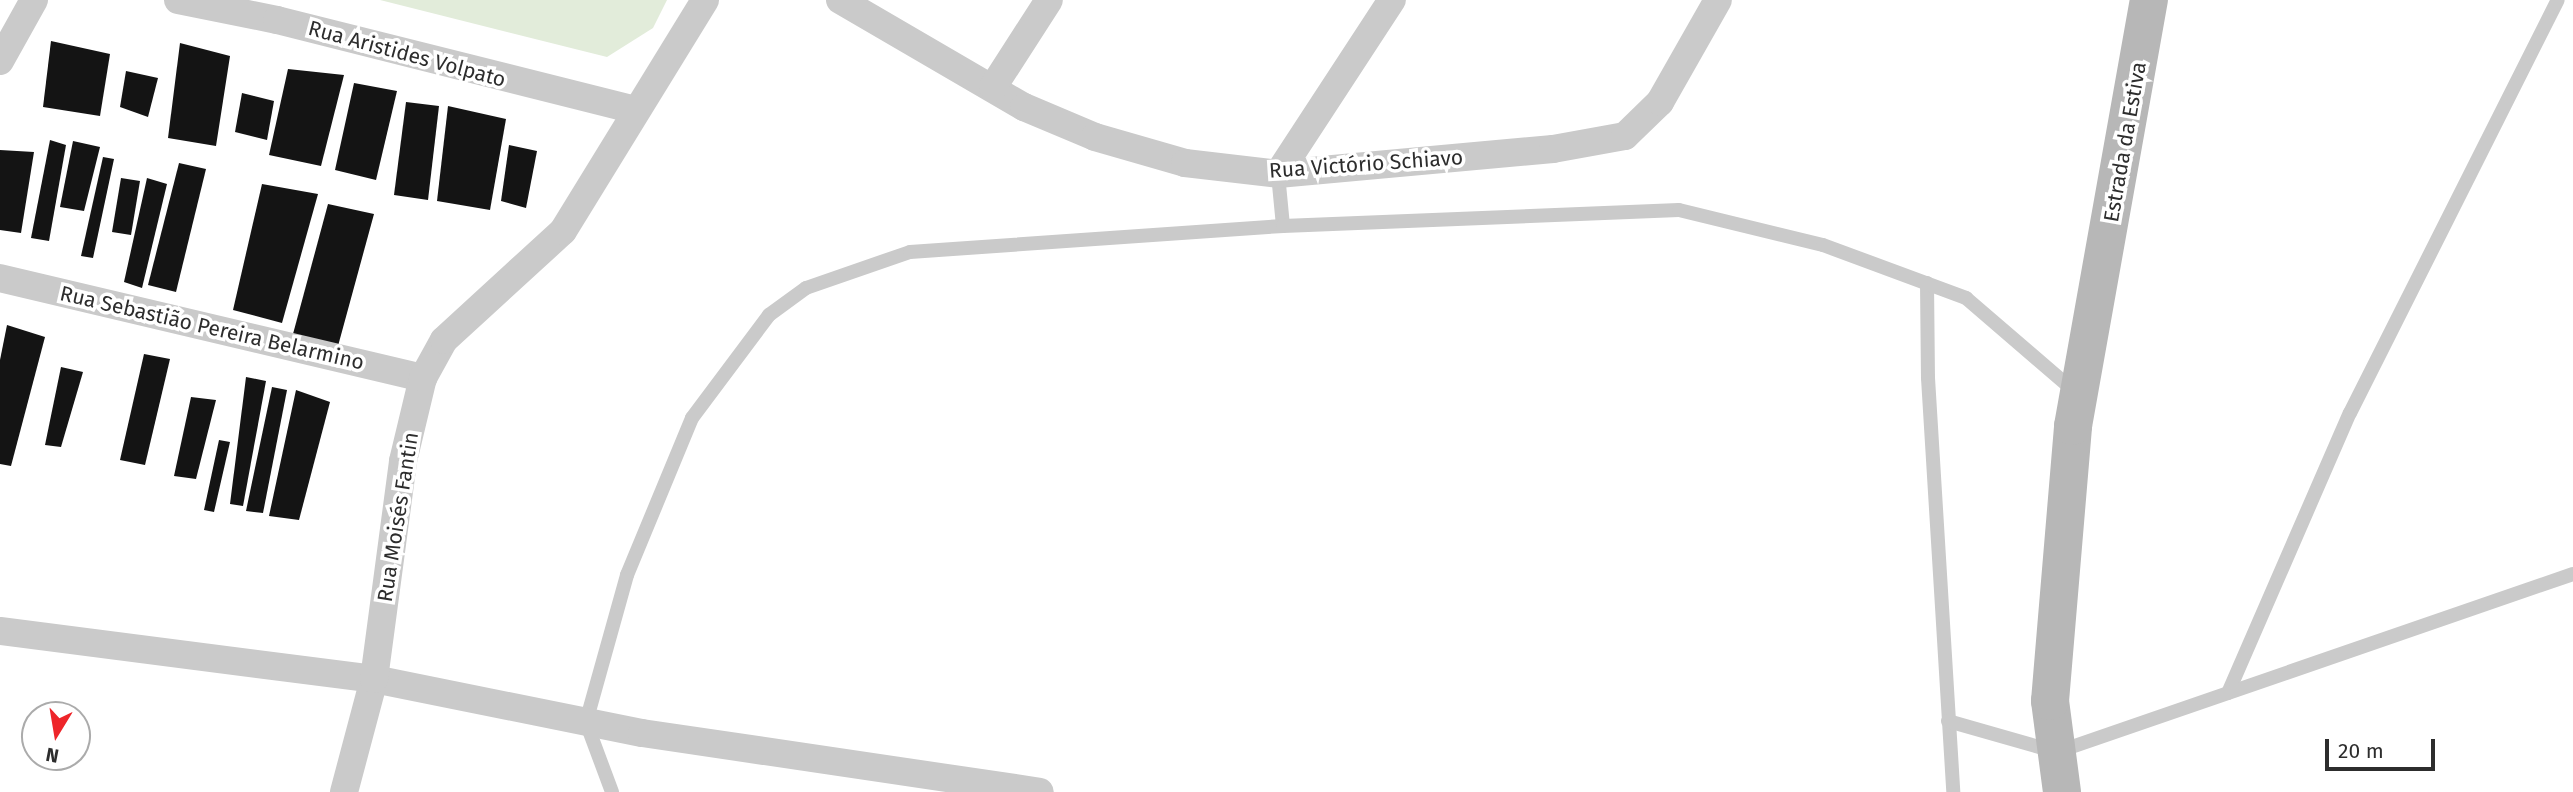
<!DOCTYPE html>
<meta charset="utf-8">
<style>
body{margin:0}
#map{position:relative;width:2573px;height:792px;overflow:hidden;background:#fff;font-family:"Fira Sans",sans-serif}
div>[style]{position:absolute}
[style*='--x']{left:calc(var(--x)*1px);top:calc(var(--y)*1px);width:calc(var(--w)*1px);rotate:calc(var(--a)*1deg)}
.green>*{inset:0;background:#e2ecda}
.building>*{inset:0;background:#141414}
.lane>*{height:14px;margin:-7px;padding:0 7px;transform-origin:7px;border-radius:7px;background:#cacaca}
.street>*{height:28px;margin:-14px;padding:0 14px;transform-origin:14px;border-radius:14px;background:#cacaca}
.secondary>*{height:38px;margin:-19px;padding:0 19px;transform-origin:19px;border-radius:19px;background:#b7b7b7}
span{translate:-50% -50%;white-space:nowrap;text-align:center;line-height:1.15;-webkit-text-stroke:7px #fff;paint-order:stroke}
.street-label{font-size:21px;color:#2d2d2d}
.north{position:absolute;left:21px;top:701px;width:70px;height:70px;box-sizing:border-box;background:#fff;border:2px solid #ababab;border-radius:50%;rotate:191deg;font-size:19px;font-weight:700;line-height:28px;text-align:center;color:#2d2d2d}
.north::after{content:'';display:block;margin:auto;width:24px;height:32px;background:#ee252a;clip-path:polygon(50% 0,100% 100%,50% 72%,0 100%)}
.scale{position:absolute;left:2325px;top:739px;width:110px;height:32px;box-sizing:border-box;border:4px solid #2d2d2d;border-top:0;padding-left:9px;font-size:21px;line-height:24px;white-space:nowrap;color:#2d2d2d;-webkit-text-stroke:5px #fff;paint-order:stroke}
</style>
<div id="map">
<div class="green">
<i style="clip-path:polygon(380px 0,667px 0,653px 28px,607px 57px)"></i>
</div>
<div class="building">
<i style="clip-path:polygon(51px 41px,110px 54px,100px 116px,43px 107px)"></i>
<i style="clip-path:polygon(180px 43px,230px 56px,216px 146px,168px 138px)"></i>
<i style="clip-path:polygon(288px 69px,344px 75px,321px 166px,269px 155px)"></i>
<i style="clip-path:polygon(126px 71px,158px 78px,148px 117px,120px 107px)"></i>
<i style="clip-path:polygon(354px 83px,397px 91px,376px 180px,335px 170px)"></i>
<i style="clip-path:polygon(242px 93px,274px 101px,267px 140px,235px 132px)"></i>
<i style="clip-path:polygon(406px 102px,439px 106px,428px 200px,394px 195px)"></i>
<i style="clip-path:polygon(448px 106px,506px 119px,490px 210px,437px 201px)"></i>
<i style="clip-path:polygon(50px 140px,66px 145px,49px 241px,31px 238px)"></i>
<i style="clip-path:polygon(73px 141px,100px 147px,84px 211px,60px 207px)"></i>
<i style="clip-path:polygon(509px 145px,537px 151px,526px 208px,501px 201px)"></i>
<i style="clip-path:polygon(0 150px,34px 152px,21px 233px,0 230px)"></i>
<i style="clip-path:polygon(103px 157px,114px 159px,93px 258px,81px 256px)"></i>
<i style="clip-path:polygon(179px 163px,206px 169px,176px 292px,148px 285px)"></i>
<i style="clip-path:polygon(121px 178px,140px 181px,131px 235px,112px 232px)"></i>
<i style="clip-path:polygon(147px 178px,167px 184px,142px 288px,124px 282px)"></i>
<i style="clip-path:polygon(262px 184px,318px 194px,282px 323px,233px 310px)"></i>
<i style="clip-path:polygon(328px 204px,374px 214px,338px 346px,293px 334px)"></i>
<i style="clip-path:polygon(7px 325px,45px 337px,11px 466px,0 464px,0 360px)"></i>
<i style="clip-path:polygon(144px 354px,170px 359px,145px 465px,120px 460px)"></i>
<i style="clip-path:polygon(61px 367px,83px 372px,61px 447px,45px 445px)"></i>
<i style="clip-path:polygon(246px 377px,266px 381px,243px 506px,230px 504px)"></i>
<i style="clip-path:polygon(272px 387px,287px 390px,263px 513px,246px 511px)"></i>
<i style="clip-path:polygon(296px 390px,330px 402px,299px 520px,269px 516px)"></i>
<i style="clip-path:polygon(191px 397px,216px 400px,196px 479px,174px 476px)"></i>
<i style="clip-path:polygon(219px 440px,230px 442px,214px 512px,204px 510px)"></i>
</div>
<div class="lane">
<i style="--x:1278;--y:174;--w:52;--a:84.5"></i>
<i style="--x:1927;--y:283;--w:95;--a:89.4"></i>
<i style="--x:1928;--y:378;--w:415;--a:86.5"></i>
<i style="--x:2228;--y:693;--w:305;--a:-66.5"></i>
<i style="--x:2350;--y:413;--w:462;--a:-63.3"></i>
<i style="--x:1948;--y:721;--w:113;--a:15.9"></i>
<i style="--x:2057;--y:752;--w:546;--a:-19.03"></i>
<i style="--x:612;--y:792;--w:75;--a:-110.4"></i>
<i style="--x:586;--y:722;--w:153;--a:-74.4"></i>
<i style="--x:627;--y:575;--w:170;--a:-67.5"></i>
<i style="--x:692;--y:418;--w:129;--a:-53.2"></i>
<i style="--x:769;--y:315;--w:46;--a:-36.1"></i>
<i style="--x:806;--y:288;--w:110;--a:-19.1"></i>
<i style="--x:910;--y:252;--w:374;--a:-4"></i>
<i style="--x:1283;--y:226;--w:396;--a:-2.3"></i>
<i style="--x:1679;--y:210;--w:148;--a:13.7"></i>
<i style="--x:1823;--y:245;--w:153;--a:20.3"></i>
<i style="--x:1966;--y:298;--w:143;--a:40.7"></i>
</div>
<div class="street">
<i style="--x:178;--y:0;--w:101;--a:11.4"></i>
<i style="--x:277;--y:20;--w:370;--a:14.1"></i>
<i style="--x:840;--y:0;--w:213;--a:30.2"></i>
<i style="--x:1024;--y:107;--w:77;--a:22.9"></i>
<i style="--x:1095;--y:137;--w:94;--a:16.1"></i>
<i style="--x:1185;--y:163;--w:94;--a:6.7"></i>
<i style="--x:1278;--y:174;--w:276;--a:-5.2"></i>
<i style="--x:1553;--y:149;--w:73;--a:-10.2"></i>
<i style="--x:1625;--y:136;--w:49;--a:-44.2"></i>
<i style="--x:1660;--y:102;--w:117;--a:-60.4"></i>
<i style="--x:0;--y:61;--w:70;--a:-60.9"></i>
<i style="--x:993;--y:87;--w:103;--a:-57.2"></i>
<i style="--x:1278;--y:174;--w:208;--a:-56.8"></i>
<i style="--x:0;--y:278;--w:435;--a:13.3"></i>
<i style="--x:0;--y:631;--w:377;--a:7.3"></i>
<i style="--x:374;--y:679;--w:273;--a:11.4"></i>
<i style="--x:642;--y:733;--w:402;--a:8.4"></i>
<i style="--x:344;--y:792;--w:117;--a:-75.1"></i>
<i style="--x:374;--y:679;--w:220;--a:-82.4"></i>
<i style="--x:403;--y:461;--w:85;--a:-76.5"></i>
<i style="--x:423;--y:378;--w:43;--a:-61.1"></i>
<i style="--x:444;--y:340;--w:161;--a:-42.5"></i>
<i style="--x:563;--y:231;--w:271;--a:-58.4"></i>
</div>
<div class="secondary">
<i style="--x:2062;--y:792;--w:92;--a:-97.5"></i>
<i style="--x:2050;--y:701;--w:276;--a:-85.2"></i>
<i style="--x:2073;--y:426;--w:433;--a:-79.9"></i>
</div>
<div class="street-label">
<span style="left:407px;top:54px;rotate:15deg">Rua Aristides Volpato</span>
<span style="left:2125px;top:142px;rotate:-80deg">Estrada da Estiva</span>
<span style="left:1366px;top:164px;rotate:-4deg">Rua Victório Schiavo</span>
<span style="left:212px;top:328px;rotate:13deg">Rua Sebastião Pereira Belarmino</span>
<span style="left:398px;top:517px;rotate:-81deg">Rua Moisés Fantin</span>
</div>
<div class="north">N</div>
<div class="scale">20 m</div>
</div>
